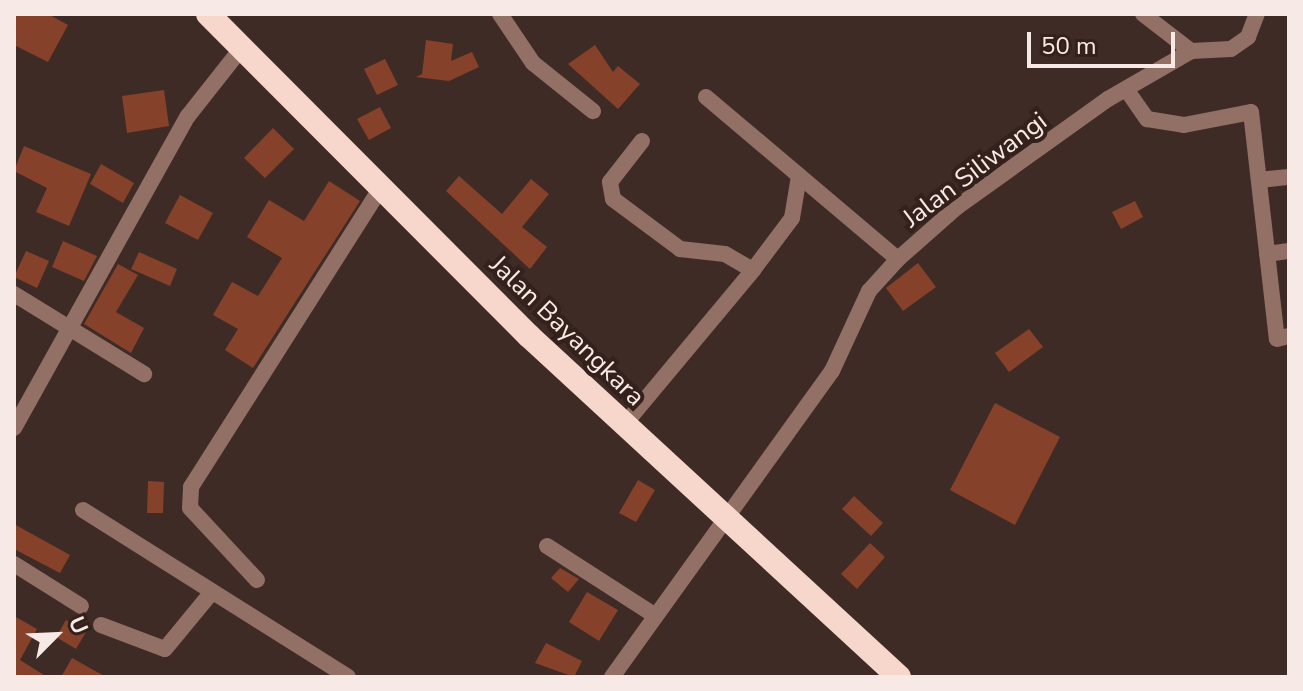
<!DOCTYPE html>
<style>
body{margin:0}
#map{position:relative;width:1303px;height:691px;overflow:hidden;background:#3f2b25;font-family:"Nunito Sans",sans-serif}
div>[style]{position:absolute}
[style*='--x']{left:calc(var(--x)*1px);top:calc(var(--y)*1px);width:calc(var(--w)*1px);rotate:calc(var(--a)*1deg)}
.building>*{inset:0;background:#86412b}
.street>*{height:16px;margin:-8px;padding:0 8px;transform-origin:8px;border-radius:8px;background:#927066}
.highway>*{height:24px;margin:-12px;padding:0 12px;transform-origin:12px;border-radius:12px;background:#f7d6cb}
span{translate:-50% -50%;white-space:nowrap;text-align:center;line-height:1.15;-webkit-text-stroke:8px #34211b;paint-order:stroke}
.street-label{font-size:26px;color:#f7eae6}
.frame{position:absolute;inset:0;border:16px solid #f7eae6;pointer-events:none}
.north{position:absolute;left:16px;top:595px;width:80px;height:80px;-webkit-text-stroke:6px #34211b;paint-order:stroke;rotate:66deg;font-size:22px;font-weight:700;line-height:32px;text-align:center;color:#f7eae6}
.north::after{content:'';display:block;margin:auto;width:28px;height:36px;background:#f7eae6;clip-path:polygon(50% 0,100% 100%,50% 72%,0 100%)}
.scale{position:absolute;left:1027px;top:32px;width:148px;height:36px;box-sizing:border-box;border:4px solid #f7eae6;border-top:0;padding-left:10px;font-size:24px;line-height:28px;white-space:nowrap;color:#f7eae6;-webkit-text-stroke:6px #34211b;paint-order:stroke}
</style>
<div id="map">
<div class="building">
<i style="clip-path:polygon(14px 14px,48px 14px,68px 25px,48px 62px,14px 45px)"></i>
<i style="clip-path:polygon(426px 40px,453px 44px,451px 61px,472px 52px,479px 67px,449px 81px,416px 77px,422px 74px)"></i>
<i style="clip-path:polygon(595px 45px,613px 72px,618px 66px,640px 84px,618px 109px,568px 64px)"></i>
<i style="clip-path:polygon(385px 59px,398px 85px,377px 95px,364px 69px)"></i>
<i style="clip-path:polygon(164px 90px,169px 126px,127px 133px,122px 96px)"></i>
<i style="clip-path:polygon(380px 107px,391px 128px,369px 140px,357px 119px)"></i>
<i style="clip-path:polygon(273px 128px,294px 149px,265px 178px,244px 158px)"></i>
<i style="clip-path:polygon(24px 146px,91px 174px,69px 226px,36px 212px,47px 188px,14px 171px)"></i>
<i style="clip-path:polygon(101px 164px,134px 183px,123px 203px,90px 184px)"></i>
<i style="clip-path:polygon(459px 176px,502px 214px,531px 179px,549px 194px,522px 227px,547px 247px,530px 269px,446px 191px)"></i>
<i style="clip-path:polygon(329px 181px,360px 201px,253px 368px,225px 350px,238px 329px,213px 315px,232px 282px,258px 296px,282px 258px,247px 237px,269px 200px,304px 221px)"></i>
<i style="clip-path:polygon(180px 195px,213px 213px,198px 240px,165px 223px)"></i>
<i style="clip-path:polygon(1135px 201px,1143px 217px,1121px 229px,1112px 212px)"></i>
<i style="clip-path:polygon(63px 241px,97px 256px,84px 281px,52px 267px)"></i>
<i style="clip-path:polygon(26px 251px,49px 261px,37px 288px,14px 277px)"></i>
<i style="clip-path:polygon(139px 252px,177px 269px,170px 286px,131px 269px)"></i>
<i style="clip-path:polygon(918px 263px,936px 287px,903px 311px,886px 288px)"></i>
<i style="clip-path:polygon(118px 264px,138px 275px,116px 312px,144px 328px,131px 353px,84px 324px)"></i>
<i style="clip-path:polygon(1029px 329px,1043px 347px,1009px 372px,995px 353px)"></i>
<i style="clip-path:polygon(995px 403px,1060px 437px,1015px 525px,950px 490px)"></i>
<i style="clip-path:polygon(638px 480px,655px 490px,636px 522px,619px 513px)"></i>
<i style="clip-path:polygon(148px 481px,164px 482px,163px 513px,147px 513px)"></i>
<i style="clip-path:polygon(854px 496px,883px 523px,871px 536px,842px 509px)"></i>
<i style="clip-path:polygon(14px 524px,70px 555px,60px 573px,14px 549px)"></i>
<i style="clip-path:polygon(870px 543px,885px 557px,857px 589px,841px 574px)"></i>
<i style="clip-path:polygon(560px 568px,579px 579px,568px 592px,551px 578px)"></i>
<i style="clip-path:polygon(587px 592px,618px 610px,599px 641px,569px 622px)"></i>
<i style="clip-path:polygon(14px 616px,37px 629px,20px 660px,47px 677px,14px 677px)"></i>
<i style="clip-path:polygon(66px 620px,86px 632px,76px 649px,56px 637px)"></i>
<i style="clip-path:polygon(546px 643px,582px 661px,574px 677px,535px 663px)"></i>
<i style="clip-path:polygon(72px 658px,106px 677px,61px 677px)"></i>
</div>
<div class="street">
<i style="--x:500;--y:14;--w:59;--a:56"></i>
<i style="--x:533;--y:63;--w:77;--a:38.7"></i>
<i style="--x:1143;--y:14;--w:61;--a:37.6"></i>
<i style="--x:1126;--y:89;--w:37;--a:55"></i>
<i style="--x:1147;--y:119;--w:37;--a:9"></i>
<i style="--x:1184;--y:125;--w:68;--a:-11"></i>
<i style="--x:1251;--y:112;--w:228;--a:83.5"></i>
<i style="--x:1277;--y:339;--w:12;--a:-14"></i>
<i style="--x:706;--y:97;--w:251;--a:40.2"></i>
<i style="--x:642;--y:141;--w:52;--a:128"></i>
<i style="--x:610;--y:182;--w:17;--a:80"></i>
<i style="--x:613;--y:199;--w:84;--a:36.7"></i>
<i style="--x:680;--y:249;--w:45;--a:6.3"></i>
<i style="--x:725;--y:254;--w:32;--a:30"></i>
<i style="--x:753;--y:270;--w:65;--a:-53.1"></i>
<i style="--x:792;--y:218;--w:43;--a:-80.5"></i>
<i style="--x:1259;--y:180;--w:30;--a:-6"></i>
<i style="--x:1267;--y:254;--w:22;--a:-8"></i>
<i style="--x:14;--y:294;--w:153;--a:31.6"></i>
<i style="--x:624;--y:425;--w:202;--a:-50.2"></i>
<i style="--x:14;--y:428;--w:357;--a:-60.9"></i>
<i style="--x:188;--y:116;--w:85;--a:-51.7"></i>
<i style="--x:83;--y:510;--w:313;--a:32.2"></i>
<i style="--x:547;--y:546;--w:127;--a:32.8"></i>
<i style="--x:14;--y:564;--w:79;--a:32.1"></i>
<i style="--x:257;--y:580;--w:98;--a:-132.9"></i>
<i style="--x:190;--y:508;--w:21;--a:-87"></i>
<i style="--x:191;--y:487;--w:351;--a:-57.6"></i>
<i style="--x:101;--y:625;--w:68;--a:20.6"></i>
<i style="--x:165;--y:649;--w:74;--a:-50.5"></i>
<i style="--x:612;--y:677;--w:377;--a:-54.3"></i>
<i style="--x:832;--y:371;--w:88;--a:-65.2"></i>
<i style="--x:869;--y:291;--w:43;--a:-47.8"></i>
<i style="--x:898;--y:259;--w:79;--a:-41.4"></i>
<i style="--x:957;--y:207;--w:186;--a:-35.6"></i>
<i style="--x:1108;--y:99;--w:96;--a:-30"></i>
<i style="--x:1191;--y:51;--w:40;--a:-2.9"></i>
<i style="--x:1231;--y:49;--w:21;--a:-35"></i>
<i style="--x:1248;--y:37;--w:25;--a:-69"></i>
</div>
<div class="highway">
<i style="--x:208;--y:14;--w:455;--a:45.1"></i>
<i style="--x:529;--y:336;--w:503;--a:42.66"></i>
</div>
<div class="street-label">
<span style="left:975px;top:170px;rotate:-37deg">Jalan Siliwangi</span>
<span style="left:567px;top:331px;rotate:44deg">Jalan Bayangkara</span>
</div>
<div class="frame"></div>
<div class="north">U</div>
<div class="scale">50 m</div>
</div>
